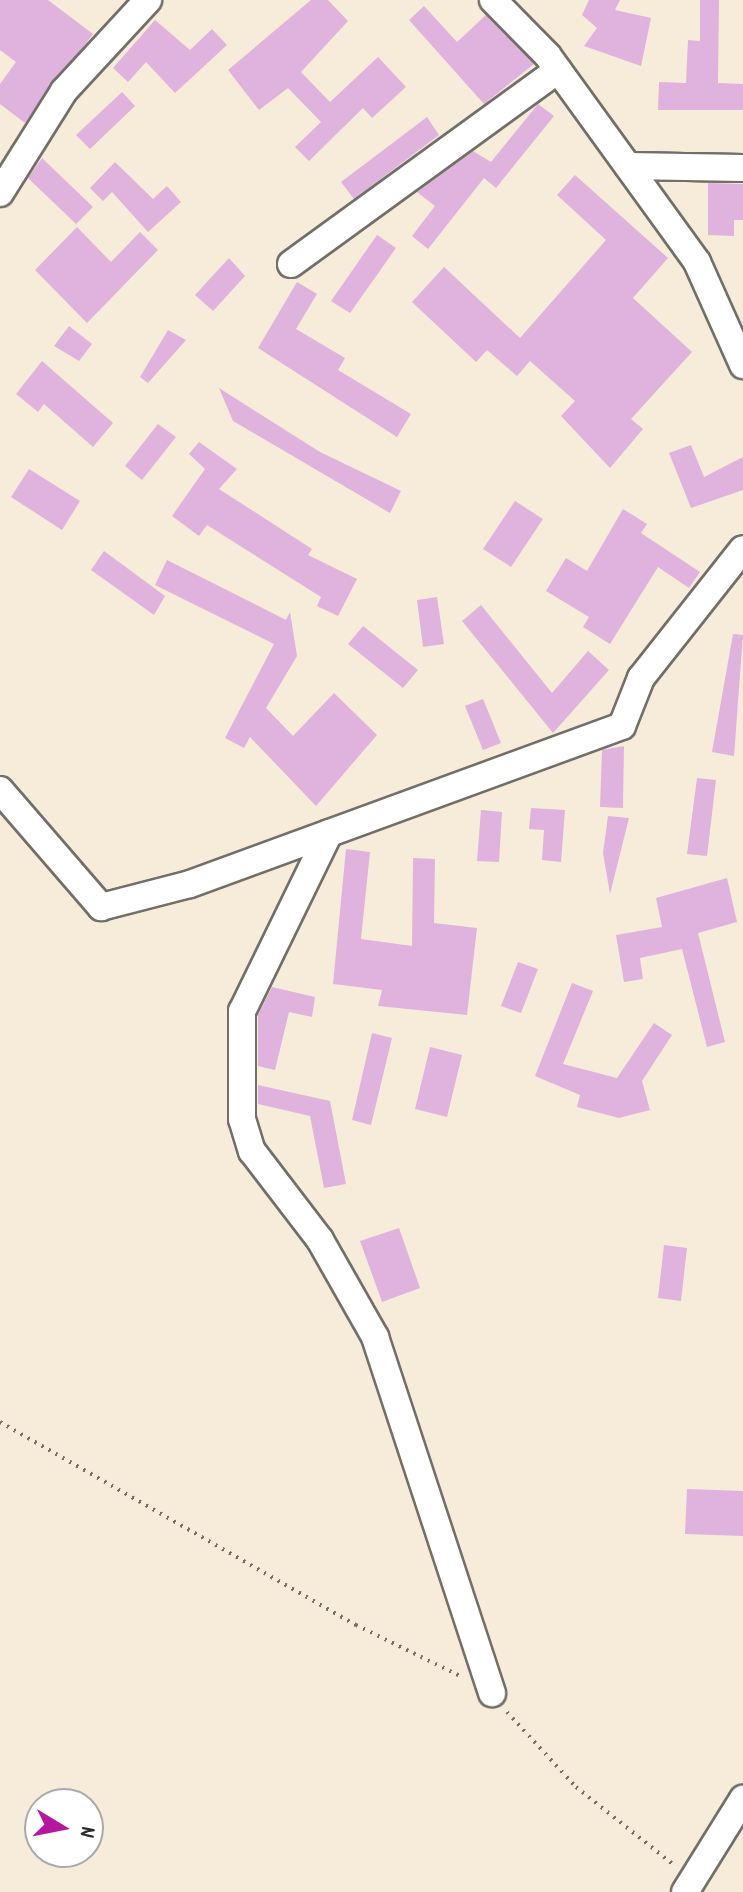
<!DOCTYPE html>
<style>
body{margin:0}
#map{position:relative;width:743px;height:1892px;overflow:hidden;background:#f7ecda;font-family:Dekko,sans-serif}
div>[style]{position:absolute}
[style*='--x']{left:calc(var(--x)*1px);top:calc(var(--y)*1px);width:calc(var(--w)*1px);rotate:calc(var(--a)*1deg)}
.building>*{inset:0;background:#dfb3dd}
.path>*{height:4px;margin-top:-2px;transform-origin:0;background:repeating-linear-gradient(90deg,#726f68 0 2px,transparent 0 8px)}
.roads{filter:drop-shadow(2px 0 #726f68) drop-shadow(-2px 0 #726f68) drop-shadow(0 2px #726f68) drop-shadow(0 -2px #726f68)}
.minor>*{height:26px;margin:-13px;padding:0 13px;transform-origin:13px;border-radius:13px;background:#fff}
span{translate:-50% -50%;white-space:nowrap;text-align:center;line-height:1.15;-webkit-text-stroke:7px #fff;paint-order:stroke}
.north{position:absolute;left:24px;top:1788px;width:80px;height:80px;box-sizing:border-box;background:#fff;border:2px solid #aaa;border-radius:50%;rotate:100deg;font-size:22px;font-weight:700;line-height:32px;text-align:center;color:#2b2b2b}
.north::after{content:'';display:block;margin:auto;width:28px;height:36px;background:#b5179e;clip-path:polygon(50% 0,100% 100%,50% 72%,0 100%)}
</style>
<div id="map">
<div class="building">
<i style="clip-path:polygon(0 0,48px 0,93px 34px,25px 123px,0 104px,0 84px,16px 62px,0 50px)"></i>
<i style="clip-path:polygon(311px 0,328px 0,348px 21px,301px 72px,330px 102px,378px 57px,406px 87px,372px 118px,363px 108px,309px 161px,295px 147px,321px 122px,288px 88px,259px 110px,228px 70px)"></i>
<i style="clip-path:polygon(589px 0,620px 0,615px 10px,651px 18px,641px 66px,584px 46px,597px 28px,582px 15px)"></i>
<i style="clip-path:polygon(700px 0,719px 0,718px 83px,743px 84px,743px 110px,658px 110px,659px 82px,686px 83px,688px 40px,700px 41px)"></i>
<i style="clip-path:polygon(424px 6px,457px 42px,486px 15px,534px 64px,484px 104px,409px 20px)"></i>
<i style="clip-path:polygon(155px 20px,190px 50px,212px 29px,227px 45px,175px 93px,146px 62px,128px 82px,113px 68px)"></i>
<i style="clip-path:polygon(122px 92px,135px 106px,90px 149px,76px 135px)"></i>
<i style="clip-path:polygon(538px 104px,554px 116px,496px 188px,484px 178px,428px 249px,412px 236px,435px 206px,417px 192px,473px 151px,491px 162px)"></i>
<i style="clip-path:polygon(427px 117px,439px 135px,354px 199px,341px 182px)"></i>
<i style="clip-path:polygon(42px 158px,93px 207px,76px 224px,28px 178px)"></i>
<i style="clip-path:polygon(115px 162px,153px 199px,167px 186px,181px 202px,148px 232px,112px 192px,103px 201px,90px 188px)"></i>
<i style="clip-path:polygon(575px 175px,668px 258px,633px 298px,692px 352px,631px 419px,643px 429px,610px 468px,561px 416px,575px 401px,530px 361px,517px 376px,487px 350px,476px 362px,412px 302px,444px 267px,520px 338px,606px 240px,557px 195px)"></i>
<i style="clip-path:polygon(708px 183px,743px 184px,743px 220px,734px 220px,734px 236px,708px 235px)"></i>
<i style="clip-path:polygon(77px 227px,111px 262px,140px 232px,158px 250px,87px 323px,35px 270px)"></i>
<i style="clip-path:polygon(377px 235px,396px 248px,350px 313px,331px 301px)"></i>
<i style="clip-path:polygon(229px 258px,245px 276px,213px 311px,195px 295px)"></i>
<i style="clip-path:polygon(297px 282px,317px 294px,296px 329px,345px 358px,338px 370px,411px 414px,397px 437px,258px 348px)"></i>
<i style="clip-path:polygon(69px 326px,92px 344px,79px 361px,54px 346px)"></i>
<i style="clip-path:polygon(168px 330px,186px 340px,148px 383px,140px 377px)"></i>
<i style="clip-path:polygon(42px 361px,113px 423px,93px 447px,44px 404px,38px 412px,16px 394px)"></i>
<i style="clip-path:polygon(219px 388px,320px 452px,401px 491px,390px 513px,233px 421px)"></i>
<i style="clip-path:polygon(158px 424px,176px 437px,142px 480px,125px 466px)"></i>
<i style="clip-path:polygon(199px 442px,237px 469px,219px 489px,312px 549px,308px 555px,357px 579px,338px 616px,317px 606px,321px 597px,207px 525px,199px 536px,172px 516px,205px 469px,189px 454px)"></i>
<i style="clip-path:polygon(691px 445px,704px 477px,743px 457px,743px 490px,691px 508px,669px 453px)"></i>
<i style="clip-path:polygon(29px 469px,80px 501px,62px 530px,11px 497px)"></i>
<i style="clip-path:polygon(515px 501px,543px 519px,511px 567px,483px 549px)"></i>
<i style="clip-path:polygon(623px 509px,647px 524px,641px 533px,700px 572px,689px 588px,658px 567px,610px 644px,583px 627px,589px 617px,546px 591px,566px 558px,587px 571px)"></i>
<i style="clip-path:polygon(104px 551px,165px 596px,154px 615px,91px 570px)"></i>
<i style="clip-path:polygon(167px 560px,286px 620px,290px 612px,297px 656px,266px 708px,293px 736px,334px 693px,377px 735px,316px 806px,250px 737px,244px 748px,225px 738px,274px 644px,155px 585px)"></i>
<i style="clip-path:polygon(437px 597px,444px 644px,423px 647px,417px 600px)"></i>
<i style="clip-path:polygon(481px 605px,552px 693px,588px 651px,609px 670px,553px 733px,462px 621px)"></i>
<i style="clip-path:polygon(363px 626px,418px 670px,403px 688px,348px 644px)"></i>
<i style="clip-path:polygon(733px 634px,743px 635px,734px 756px,712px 752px)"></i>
<i style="clip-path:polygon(483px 699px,501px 743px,483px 750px,465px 706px)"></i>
<i style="clip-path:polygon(624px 746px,623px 808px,600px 807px,602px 750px)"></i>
<i style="clip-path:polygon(697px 778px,716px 780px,707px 856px,687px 854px)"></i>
<i style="clip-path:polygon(531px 808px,565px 810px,561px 862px,542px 860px,544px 830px,529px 829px)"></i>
<i style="clip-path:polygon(481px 810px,502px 812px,499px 862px,477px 861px)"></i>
<i style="clip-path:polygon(608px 816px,629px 818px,610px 894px,603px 853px)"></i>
<i style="clip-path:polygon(346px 849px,370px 852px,361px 939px,412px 946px,413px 858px,435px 859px,434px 923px,477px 928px,467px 1015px,378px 1006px,382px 990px,333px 984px)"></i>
<i style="clip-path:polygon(727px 878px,737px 922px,698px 933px,725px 1042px,707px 1047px,682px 949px,640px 958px,643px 979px,624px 982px,616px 935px,662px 927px,656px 898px)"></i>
<i style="clip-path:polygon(518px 962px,538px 969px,521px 1013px,501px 1006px)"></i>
<i style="clip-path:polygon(572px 983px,593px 991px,563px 1064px,617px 1078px,654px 1023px,672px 1035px,642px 1081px,650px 1110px,619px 1118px,577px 1107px,580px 1095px,535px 1076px)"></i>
<i style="clip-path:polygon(272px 987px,315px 997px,312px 1017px,289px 1012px,275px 1070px,258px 1066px,258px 1015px)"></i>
<i style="clip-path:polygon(372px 1033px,392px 1038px,371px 1125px,352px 1120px)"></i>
<i style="clip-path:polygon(430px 1047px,462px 1055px,447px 1117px,415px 1109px)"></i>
<i style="clip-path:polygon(258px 1085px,330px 1101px,346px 1184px,324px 1188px,310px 1116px,258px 1104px)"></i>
<i style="clip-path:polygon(399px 1228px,420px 1288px,382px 1302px,360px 1241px)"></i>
<i style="clip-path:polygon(664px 1245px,687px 1248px,681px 1301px,658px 1298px)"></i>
<i style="clip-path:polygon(687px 1489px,743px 1491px,743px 1536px,685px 1534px)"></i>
</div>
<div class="path">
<i style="--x:0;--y:1422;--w:410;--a:29.7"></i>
<i style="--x:356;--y:1625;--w:116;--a:26.1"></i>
<i style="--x:507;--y:1712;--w:102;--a:47.4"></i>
<i style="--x:576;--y:1787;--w:125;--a:38.5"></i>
</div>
<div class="roads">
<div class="minor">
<i style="--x:493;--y:0;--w:78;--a:45.5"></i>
<i style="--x:548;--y:56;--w:254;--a:54.1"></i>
<i style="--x:697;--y:262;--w:113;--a:65.9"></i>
<i style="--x:628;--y:166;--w:115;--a:1"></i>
<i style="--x:0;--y:193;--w:120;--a:-57.9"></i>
<i style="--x:64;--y:91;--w:124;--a:-47.3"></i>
<i style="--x:291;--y:264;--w:330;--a:-36"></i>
<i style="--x:0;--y:790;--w:155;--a:49.2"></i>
<i style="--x:101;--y:907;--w:92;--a:-14.5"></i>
<i style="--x:190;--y:884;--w:460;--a:-20.1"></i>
<i style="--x:622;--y:726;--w:52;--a:-68.4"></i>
<i style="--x:641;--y:678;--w:164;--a:-51.7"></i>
<i style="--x:329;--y:833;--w:198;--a:116"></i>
<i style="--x:242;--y:1011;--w:108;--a:90"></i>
<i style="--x:242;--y:1119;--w:34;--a:73"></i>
<i style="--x:252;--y:1151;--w:112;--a:52.6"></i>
<i style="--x:320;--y:1240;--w:112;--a:60.4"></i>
<i style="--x:375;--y:1337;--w:375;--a:71.8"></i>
<i style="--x:685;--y:1892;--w:110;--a:-58.1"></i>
</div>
</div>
<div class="north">N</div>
</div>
